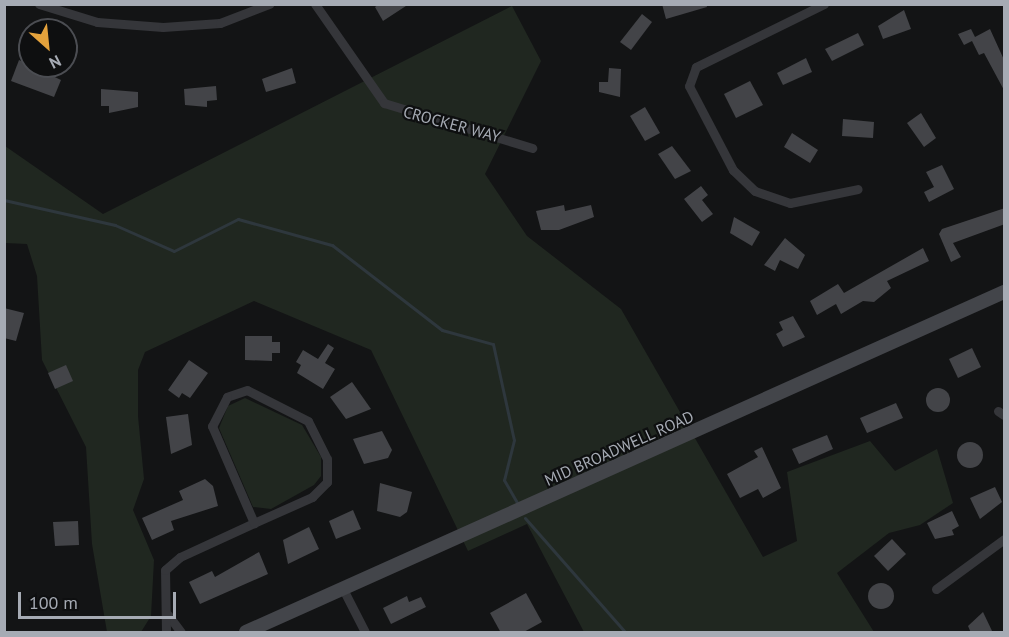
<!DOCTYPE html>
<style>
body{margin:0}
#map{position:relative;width:1009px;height:637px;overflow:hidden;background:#131415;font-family:"PT Sans",sans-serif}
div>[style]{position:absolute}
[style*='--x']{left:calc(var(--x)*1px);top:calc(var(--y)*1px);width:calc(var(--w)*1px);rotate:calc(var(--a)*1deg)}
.green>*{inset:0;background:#202720}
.stream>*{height:3px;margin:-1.5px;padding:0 1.5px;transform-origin:1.5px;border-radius:1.5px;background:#2e373d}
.building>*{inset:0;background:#434448}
.round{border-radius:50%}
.street>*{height:9px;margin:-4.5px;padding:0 4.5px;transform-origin:4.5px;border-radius:4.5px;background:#35363a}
.secondary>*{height:14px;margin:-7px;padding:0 7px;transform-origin:7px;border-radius:7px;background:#43454a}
span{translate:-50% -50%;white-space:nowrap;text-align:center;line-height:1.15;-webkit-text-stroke:4.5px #0e0f10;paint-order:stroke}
.street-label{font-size:16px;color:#a6abb4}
.frame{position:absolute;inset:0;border:6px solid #a6abb4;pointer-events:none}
.north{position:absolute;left:18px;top:18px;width:60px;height:60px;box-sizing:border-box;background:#0e0f10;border:2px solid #4b4d52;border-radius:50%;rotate:153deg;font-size:16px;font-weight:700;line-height:24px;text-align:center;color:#a6abb4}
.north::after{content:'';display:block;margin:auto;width:21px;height:27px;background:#e4a23c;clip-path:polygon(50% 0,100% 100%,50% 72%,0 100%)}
.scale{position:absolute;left:18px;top:592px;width:158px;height:27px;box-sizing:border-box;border:3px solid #a6abb4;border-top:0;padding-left:8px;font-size:18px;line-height:21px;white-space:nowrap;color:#a6abb4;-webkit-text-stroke:4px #0e0f10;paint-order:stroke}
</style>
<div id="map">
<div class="green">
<i style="clip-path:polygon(512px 6px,541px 61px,485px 174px,527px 236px,621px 309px,763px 557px,797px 541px,787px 472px,870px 441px,895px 471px,937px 449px,953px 503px,920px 525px,889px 533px,837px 573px,874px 632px,584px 632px,527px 524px,468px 551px,371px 350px,254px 301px,145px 352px,138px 370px,138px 416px,144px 479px,133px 510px,154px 560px,151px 616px,141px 632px,107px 632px,92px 544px,86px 447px,42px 360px,37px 276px,27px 244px,5px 243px,5px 146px,103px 214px)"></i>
<i style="clip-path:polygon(245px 398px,302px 425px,321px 457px,321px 476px,314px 485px,271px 509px,253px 507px,219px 428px,228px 406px)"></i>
</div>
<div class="stream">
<i style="--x:4;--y:200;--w:114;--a:12.7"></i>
<i style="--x:115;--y:225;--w:64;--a:23.8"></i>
<i style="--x:174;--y:251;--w:72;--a:-26.6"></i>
<i style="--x:238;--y:219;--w:98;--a:15.5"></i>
<i style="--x:332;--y:245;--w:139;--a:37.7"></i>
<i style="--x:442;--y:330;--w:53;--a:15.4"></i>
<i style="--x:493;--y:344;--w:98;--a:77.7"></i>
<i style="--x:514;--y:440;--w:41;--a:104"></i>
<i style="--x:504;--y:480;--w:28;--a:60"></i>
<i style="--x:525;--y:518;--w:152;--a:48.7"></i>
</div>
<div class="building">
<i style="clip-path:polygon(379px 4px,409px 4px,383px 21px,375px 7px)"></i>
<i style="clip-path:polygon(662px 4px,706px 4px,707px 7px,666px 19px)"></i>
<i style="clip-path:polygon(904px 10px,911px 29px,883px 39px,878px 26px)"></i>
<i style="clip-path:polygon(642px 14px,652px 22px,631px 50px,620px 42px)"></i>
<i style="clip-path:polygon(971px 29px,975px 37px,990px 29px,1005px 62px,1005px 92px,984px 53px,979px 55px,972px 41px,964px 45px,958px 34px)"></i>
<i style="clip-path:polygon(858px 33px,864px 45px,832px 61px,825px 49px)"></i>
<i style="clip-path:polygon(806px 58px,812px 72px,783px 85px,777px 73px)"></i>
<i style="clip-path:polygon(19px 60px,61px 80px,54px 97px,11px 81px)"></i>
<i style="clip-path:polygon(292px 68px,296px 83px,266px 92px,262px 79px)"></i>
<i style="clip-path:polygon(609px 68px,621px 69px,620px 97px,599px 92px,599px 82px,608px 82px)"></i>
<i style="clip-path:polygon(750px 81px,763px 105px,736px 118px,724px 94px)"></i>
<i style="clip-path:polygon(216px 86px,217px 100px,207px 101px,207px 107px,185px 105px,184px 89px)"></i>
<i style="clip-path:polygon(101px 89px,138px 92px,138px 107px,109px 113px,109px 106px,101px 106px)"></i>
<i style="clip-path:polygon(645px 107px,660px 133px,645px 141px,630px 116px)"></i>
<i style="clip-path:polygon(921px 113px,936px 138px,924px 147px,907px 123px)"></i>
<i style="clip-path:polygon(843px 119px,874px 122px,873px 138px,842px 136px)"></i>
<i style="clip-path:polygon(792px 133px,818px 150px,810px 163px,784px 147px)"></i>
<i style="clip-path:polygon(672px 146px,691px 171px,675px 179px,658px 154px)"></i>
<i style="clip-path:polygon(942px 165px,954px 189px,929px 202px,924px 192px,934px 187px,926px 172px)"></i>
<i style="clip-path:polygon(701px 186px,708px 195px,702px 200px,713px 214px,702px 222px,684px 199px)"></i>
<i style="clip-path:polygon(564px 205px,565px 211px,591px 205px,594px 217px,559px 230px,541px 230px,536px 211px)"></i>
<i style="clip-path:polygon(1005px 208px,1005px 224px,953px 243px,961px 257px,951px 262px,939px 234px,942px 229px)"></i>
<i style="clip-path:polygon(734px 217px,760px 232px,752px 246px,730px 233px)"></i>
<i style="clip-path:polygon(785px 238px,805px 255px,798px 269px,780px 260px,775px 271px,764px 265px)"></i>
<i style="clip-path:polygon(923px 248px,929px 261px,887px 281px,891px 288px,874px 302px,863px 301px,841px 314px,836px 304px,817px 315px,810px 301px,838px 284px,844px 293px)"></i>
<i style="clip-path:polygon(4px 308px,24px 313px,16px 341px,4px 338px)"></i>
<i style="clip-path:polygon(793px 316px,805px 337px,783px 347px,776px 334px,783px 330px,779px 322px)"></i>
<i style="clip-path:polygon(245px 336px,272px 336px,272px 342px,280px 342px,280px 353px,272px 353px,272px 361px,245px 360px)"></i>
<i style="clip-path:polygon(328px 344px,334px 348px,325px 363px,335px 369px,323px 389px,297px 373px,301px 365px,296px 362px,303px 350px,318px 359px)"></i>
<i style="clip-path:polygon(972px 348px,981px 367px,958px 378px,949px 359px)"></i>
<i style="clip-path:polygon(189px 360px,208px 373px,190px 398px,182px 393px,179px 398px,168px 390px)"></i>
<i style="clip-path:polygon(66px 365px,73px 381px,55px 389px,48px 373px)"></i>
<i style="clip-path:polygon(352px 382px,371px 409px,346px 419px,330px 397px)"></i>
<i class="round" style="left:926px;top:388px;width:24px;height:24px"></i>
<i style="clip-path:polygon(896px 403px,903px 418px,867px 433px,860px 418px)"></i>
<i style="clip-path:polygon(188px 414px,192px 445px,171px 454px,166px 417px)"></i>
<i style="clip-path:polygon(382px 431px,392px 450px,388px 458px,364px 464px,353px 439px)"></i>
<i style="clip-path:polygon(827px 435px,833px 449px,799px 464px,792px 449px)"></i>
<i class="round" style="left:957px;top:442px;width:26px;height:26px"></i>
<i style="clip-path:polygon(762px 447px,781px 488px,763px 498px,758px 489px,740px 498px,727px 474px,758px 457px,754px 451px)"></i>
<i style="clip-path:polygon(205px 479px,213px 486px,218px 506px,171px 521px,174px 530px,152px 540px,142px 518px,183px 500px,179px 491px)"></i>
<i style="clip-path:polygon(380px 483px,412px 492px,407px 512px,400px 517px,377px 511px)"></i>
<i style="clip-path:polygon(995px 487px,1002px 502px,980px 519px,970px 498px)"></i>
<i style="clip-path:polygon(353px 510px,361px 529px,336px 539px,329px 521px)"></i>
<i style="clip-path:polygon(952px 511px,959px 526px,952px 530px,954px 535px,935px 539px,927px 523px)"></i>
<i style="clip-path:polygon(78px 521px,79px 545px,55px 546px,53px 522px)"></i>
<i style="clip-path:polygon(309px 527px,319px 549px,288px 564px,283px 540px)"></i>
<i style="clip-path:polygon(892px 539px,906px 554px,888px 571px,874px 556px)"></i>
<i style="clip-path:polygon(259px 552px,268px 574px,200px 604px,189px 582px,212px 571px,215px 577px)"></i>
<i class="round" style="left:868px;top:583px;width:26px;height:26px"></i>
<i style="clip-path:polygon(526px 593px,542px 622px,522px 633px,501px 633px,490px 613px)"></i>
<i style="clip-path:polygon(407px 596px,409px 602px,421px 597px,426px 607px,391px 624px,383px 608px)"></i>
<i style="clip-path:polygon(983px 612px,993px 633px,971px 633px,968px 626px)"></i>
</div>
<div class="street">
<i style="--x:39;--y:4;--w:61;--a:17.2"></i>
<i style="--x:97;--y:22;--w:66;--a:4.3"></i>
<i style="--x:163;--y:27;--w:57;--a:-4"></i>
<i style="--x:220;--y:23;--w:53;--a:-21.2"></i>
<i style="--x:315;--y:4;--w:121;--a:55.1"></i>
<i style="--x:384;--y:103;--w:155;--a:16.9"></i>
<i style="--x:824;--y:4;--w:143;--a:153.8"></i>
<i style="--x:696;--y:67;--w:20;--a:110"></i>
<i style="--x:689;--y:86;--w:95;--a:62.4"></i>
<i style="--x:733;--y:170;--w:30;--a:44"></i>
<i style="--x:755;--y:191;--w:37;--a:19"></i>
<i style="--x:790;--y:203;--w:69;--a:-11.6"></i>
<i style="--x:998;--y:411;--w:7;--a:34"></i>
<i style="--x:343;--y:589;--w:48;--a:62.9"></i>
<i style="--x:936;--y:589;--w:84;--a:-36.3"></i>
<i style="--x:168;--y:615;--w:21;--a:53"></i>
<i style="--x:166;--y:632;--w:62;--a:-90.9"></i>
<i style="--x:165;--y:570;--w:20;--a:-41"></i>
<i style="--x:180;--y:557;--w:81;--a:-24.7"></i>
<i style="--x:254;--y:523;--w:64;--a:-24.1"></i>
<i style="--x:312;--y:497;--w:21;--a:-45"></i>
<i style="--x:327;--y:482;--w:23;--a:-90"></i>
<i style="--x:327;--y:459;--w:42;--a:-116.6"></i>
<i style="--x:308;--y:421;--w:68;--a:-153.1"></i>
<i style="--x:247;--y:390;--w:21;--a:161"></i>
<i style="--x:227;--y:397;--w:33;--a:117"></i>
<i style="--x:212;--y:426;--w:106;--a:66.6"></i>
</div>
<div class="secondary">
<i style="--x:246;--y:632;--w:831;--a:-24.16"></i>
</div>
<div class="street-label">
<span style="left:452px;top:124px;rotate:15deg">CROCKER WAY</span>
<span style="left:619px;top:448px;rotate:-24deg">MID BROADWELL ROAD</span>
</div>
<div class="frame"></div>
<div class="north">N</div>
<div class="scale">100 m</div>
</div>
